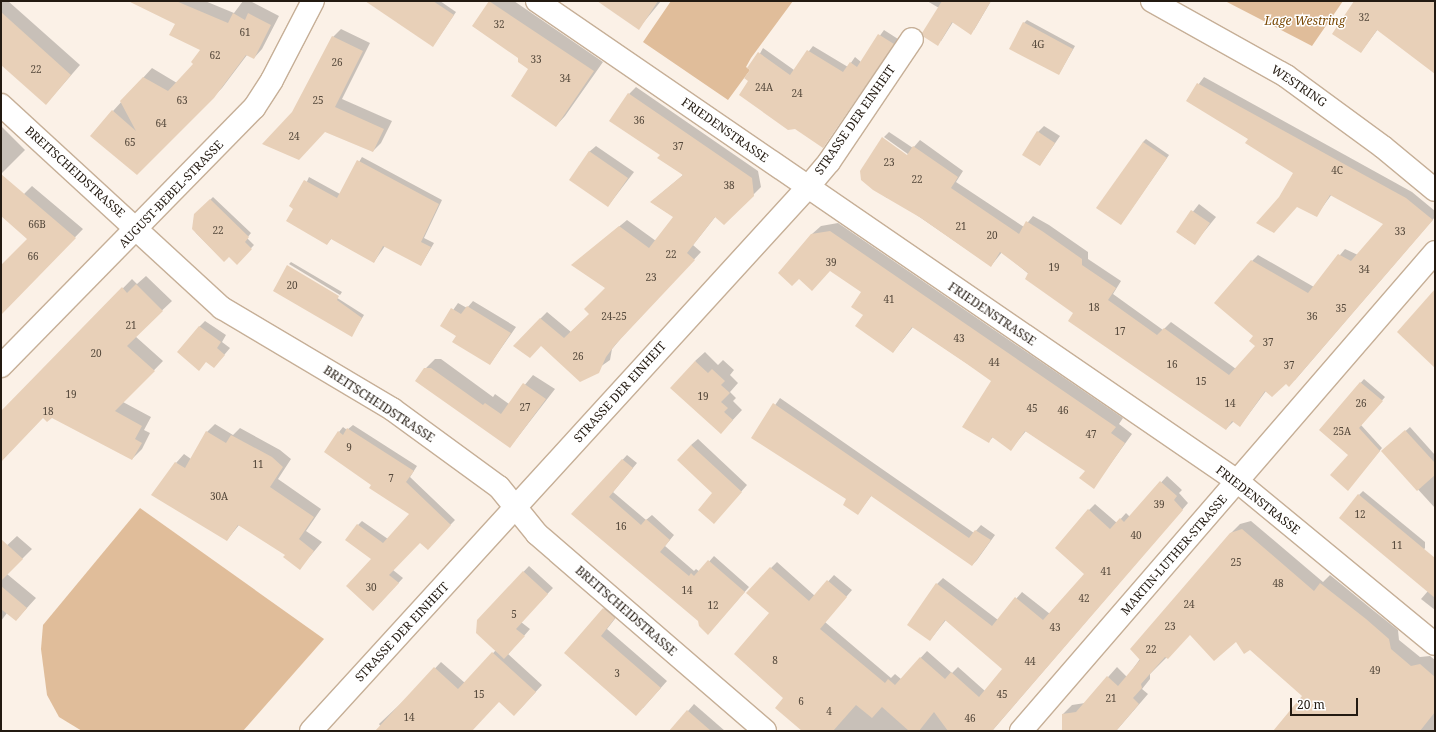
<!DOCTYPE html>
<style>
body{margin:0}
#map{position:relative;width:1436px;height:732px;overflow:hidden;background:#fbf1e7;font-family:"Noto Serif",serif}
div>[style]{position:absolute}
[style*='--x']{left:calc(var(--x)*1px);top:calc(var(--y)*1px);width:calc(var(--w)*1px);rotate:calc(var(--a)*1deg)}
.green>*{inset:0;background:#e0bd9a}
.shadow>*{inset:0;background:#0003}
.building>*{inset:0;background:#e8d0b8}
.roads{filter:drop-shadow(1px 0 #c6af97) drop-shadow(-1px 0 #c6af97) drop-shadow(0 1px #c6af97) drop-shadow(0 -1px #c6af97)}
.minor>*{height:22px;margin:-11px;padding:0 11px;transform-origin:11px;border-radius:11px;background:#fff}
.major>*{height:22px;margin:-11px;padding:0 11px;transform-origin:11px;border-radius:11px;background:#fff}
span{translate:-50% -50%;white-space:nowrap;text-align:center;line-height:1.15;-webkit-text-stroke:3px #fff;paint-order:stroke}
.number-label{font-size:10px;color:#54483b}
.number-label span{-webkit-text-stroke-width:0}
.park-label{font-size:12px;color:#7a4905;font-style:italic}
.street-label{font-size:12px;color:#231a11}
.frame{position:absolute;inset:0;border:2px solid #231a11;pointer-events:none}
.scale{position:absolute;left:1290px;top:698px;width:68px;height:18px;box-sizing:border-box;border:2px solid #231a11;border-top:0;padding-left:5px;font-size:12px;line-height:14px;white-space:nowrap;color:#231a11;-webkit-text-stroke:3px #fff;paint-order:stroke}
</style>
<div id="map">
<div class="green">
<i style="clip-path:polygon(671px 1px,793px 1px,751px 58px,746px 67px,750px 70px,728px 100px,643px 42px)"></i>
<i style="clip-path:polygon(1225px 1px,1343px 1px,1312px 46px)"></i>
<i style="clip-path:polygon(140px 508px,324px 639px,243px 731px,82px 731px,59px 717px,47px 695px,41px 649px,43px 625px)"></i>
</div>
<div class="shadow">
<i style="clip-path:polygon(1px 1px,8px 1px,80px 65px,46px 104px,1px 63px)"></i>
<i style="clip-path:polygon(131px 1px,205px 1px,234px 13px,243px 1px,250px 1px,279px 16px,262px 49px,254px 58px,247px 55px,222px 88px,137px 174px,113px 111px,152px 68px,177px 83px,195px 64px,201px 50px,177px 23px)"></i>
<i style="clip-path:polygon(366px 1px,440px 1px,456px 12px,435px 43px)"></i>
<i style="clip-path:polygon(490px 1px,514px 1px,603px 62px,565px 116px,556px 126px,530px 69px,520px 58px,473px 26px)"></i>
<i style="clip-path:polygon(599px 1px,661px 1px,639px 28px)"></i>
<i style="clip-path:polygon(927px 1px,991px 1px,974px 30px,953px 22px,941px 41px,939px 8px)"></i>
<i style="clip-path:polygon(1355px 1px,1435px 1px,1435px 72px,1378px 29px,1361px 52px)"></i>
<i style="clip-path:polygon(1027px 20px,1075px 46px,1059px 74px,1024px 23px)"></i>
<i style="clip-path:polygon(341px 29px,370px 43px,342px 99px,392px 121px,381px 143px,373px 151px,293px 113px,333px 37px)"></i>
<i style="clip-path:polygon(884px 30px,898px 39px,823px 147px,750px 81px,751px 70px,763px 48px,794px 70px,813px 46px,848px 67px,855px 57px,861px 62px)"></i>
<i style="clip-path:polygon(1204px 77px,1412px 192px,1435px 211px,1435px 217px,1295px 380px,1266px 391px,1240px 426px,1234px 421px,1226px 429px,1075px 312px,1002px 252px,991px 266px,889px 196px,887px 198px,862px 179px,912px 157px,884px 137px,889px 132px,913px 148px,920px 140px,963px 171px,956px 182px,1024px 227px,1033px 216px,1049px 225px,1088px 252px,1088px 259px,1121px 281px,1113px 294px,1163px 330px,1171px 322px,1236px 369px,1256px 346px,1252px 261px,1258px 255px,1314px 287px,1345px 249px,1358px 255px,1385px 224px,1332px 194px,1316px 216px,1280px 197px,1294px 173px,1249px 139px,1187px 100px)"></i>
<i style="clip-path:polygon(636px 87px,758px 171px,761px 187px,724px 224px,716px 216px,693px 245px,701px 252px,622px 337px,612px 349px,610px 360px,580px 381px,540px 319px,547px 312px,571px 332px,590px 314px,606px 288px,573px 265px,627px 220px,656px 241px,674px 217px,651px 202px,683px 175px,661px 155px,629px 94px)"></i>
<i style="clip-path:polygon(1px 126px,25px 150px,1px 174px)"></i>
<i style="clip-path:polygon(1044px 126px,1060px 136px,1040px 165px,1038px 132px)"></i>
<i style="clip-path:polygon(1146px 139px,1169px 155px,1121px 224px,1143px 142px)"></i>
<i style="clip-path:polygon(596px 146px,634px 172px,608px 206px,589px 152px)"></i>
<i style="clip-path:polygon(362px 157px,442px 200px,424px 238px,434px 243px,421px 265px,385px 246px,374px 262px,332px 238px,327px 244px,295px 208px,309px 177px,340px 194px)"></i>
<i style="clip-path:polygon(32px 186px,83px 229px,1px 314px,1px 267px,28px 239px,24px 194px)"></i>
<i style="clip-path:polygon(213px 197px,251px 233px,247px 238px,254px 245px,237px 263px,229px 256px,224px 261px,196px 233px,193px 224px,195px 215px)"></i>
<i style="clip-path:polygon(1199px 204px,1216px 217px,1194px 244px,1177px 232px)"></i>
<i style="clip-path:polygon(838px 223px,1123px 418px,1119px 424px,1132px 434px,1093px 488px,1086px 470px,1026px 431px,1011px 449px,993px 437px,988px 442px,993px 381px,913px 327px,893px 352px,865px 314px,863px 291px,812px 234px,821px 226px)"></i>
<i style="clip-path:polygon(291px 262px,342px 292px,340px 295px,289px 264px)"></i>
<i style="clip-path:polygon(287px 266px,364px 315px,351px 336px)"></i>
<i style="clip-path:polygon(146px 276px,172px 301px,135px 336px,163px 361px,123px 402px,151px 417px,144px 430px,150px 433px,142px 449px,132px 459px,52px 416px,43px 417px,1px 461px,1px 413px,132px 279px,137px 284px)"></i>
<i style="clip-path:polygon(473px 301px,516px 327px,490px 364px,457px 336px,442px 326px,458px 303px,467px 308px)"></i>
<i style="clip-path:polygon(205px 321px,226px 335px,222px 342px,230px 348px,214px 367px,206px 361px,199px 327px)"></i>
<i style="clip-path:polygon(705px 352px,718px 365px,723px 360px,734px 370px,730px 375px,738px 383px,730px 392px,736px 398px,733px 401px,742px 410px,730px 423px,695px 361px)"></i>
<i style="clip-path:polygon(435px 359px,441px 359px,493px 397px,495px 394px,509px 404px,533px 375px,555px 389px,510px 447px,425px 369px)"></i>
<i style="clip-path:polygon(1364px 379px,1385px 397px,1361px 425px,1382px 448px,1351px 486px,1350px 454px,1320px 430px)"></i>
<i style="clip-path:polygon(780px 398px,974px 533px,981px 525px,995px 535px,977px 560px,972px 565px,872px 495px,858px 513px,848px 499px,753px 437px)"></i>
<i style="clip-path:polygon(215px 424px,233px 435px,240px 428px,280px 450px,291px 459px,278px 479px,321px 509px,306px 531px,322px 542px,300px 568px,286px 554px,239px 525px,227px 540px,176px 463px,184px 454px,191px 459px,207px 432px)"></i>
<i style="clip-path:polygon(353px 425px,417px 466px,410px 477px,455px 520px,428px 548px,420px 541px,393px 570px,403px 578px,377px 606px,373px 559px,358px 525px,362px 521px,388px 539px,410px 514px,373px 485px,339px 432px,343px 427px,347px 430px)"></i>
<i style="clip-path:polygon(1410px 427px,1435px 455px,1435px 508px,1383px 451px)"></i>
<i style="clip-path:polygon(698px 439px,747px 485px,720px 516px,714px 493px,691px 445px)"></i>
<i style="clip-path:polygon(627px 455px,637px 463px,613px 492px,646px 520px,652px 515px,674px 535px,665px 546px,694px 571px,696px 569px,700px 572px,714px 556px,749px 587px,713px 628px,699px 620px,573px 514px)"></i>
<i style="clip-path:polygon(1167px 476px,1182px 490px,1179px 493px,1188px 503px,992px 731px,802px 731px,785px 698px,770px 613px,771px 568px,777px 562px,815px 596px,834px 575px,852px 590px,825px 622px,891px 678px,895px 674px,901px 679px,927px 651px,952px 673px,958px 667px,985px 691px,1004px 669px,946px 620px,930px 640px,937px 584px,943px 578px,998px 620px,1022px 592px,1050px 614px,1086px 574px,1089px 510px,1095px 504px,1117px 523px,1126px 513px,1130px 517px)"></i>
<i style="clip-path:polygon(1363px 491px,1425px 542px,1425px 548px,1409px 567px,1359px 495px)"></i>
<i style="clip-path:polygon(1251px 521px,1323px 582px,1330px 575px,1374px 611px,1398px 630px,1399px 640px,1420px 657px,1430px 656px,1435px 660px,1435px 731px,1274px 731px,1304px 695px,1250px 649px,1236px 640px,1190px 634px,1150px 674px,1150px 679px,1142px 689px,1148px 694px,1116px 731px,1061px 731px,1063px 728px,1063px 714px,1072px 705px,1085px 703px,1117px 667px,1127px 677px,1230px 534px,1240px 524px)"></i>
<i style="clip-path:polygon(17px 536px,32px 549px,7px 574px,36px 598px,16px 620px,7px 613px,1px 621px,1px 551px)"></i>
<i style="clip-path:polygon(529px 566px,553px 588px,521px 622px,530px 629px,508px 654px,542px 685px,520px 709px,499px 700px,450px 731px,377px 731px,381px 727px,379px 724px,413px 692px,441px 662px,465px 683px,496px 650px,478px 620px)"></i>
<i style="clip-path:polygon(1435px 583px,1435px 610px,1421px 599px)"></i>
<i style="clip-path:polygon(610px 602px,621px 611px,607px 629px,667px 681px,643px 708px,566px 653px)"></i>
<i style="clip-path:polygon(694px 704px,725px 731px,671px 731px)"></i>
</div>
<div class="building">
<i style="clip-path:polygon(128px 1px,176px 1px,228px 23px,233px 13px,245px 20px,248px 13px,271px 25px,254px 59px,246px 55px,214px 98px,137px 175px,90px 136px,112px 110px,136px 131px,120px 101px,143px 77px,168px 91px,193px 64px,191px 62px,200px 50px,169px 35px,175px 24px)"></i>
<i style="clip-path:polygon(365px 1px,433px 1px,454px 15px,433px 47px)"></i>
<i style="clip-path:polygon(489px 1px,594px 71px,556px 127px,511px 96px,528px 69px,518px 62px,518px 58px,472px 26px)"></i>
<i style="clip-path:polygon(597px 1px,658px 1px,639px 30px)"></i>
<i style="clip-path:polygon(942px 1px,991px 1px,971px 35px,952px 22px,938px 46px,924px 37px,922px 33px)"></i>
<i style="clip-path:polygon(1354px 1px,1435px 1px,1435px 74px,1377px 30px,1361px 53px,1332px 34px)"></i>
<i style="clip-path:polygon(1px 12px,71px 75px,46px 105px,1px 65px)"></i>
<i style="clip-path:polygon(1023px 22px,1073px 49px,1059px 75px,1009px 49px)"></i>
<i style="clip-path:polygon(878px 34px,894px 44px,823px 148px,795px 129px,788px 130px,739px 95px,748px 81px,744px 78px,750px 70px,747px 68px,758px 52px,790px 75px,807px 50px,843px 72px,850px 62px,857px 67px)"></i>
<i style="clip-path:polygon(332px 36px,363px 51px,335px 107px,384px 129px,373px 152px,325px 132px,299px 160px,262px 144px,292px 112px)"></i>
<i style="clip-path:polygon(1197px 83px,1406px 198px,1433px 220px,1289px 387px,1286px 384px,1272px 397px,1265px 391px,1240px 427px,1232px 421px,1226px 430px,1068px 321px,1073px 313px,1025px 279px,1028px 273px,1000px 252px,991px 267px,921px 218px,873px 190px,861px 180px,860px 171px,882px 137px,907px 155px,913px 146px,958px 177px,951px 188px,1019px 234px,1026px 221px,1042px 231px,1082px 259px,1082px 265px,1116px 288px,1108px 300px,1157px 335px,1164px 328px,1229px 375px,1255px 346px,1249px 341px,1253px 336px,1214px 303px,1251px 260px,1308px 293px,1338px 254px,1351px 261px,1383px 224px,1330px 195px,1317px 217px,1297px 207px,1274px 233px,1256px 223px,1279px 197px,1293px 173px,1245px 143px,1248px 139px,1186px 101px)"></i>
<i style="clip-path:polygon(628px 93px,752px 178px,754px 196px,724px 225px,715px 217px,687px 253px,695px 260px,615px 345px,606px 357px,599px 373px,580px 382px,541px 346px,530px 358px,513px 346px,540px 318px,564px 338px,589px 314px,584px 309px,605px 288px,571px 265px,619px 226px,649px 248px,673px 217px,650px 202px,683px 175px,657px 158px,660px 155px,609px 121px)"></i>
<i style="clip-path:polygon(1037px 131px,1055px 143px,1040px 166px,1022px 155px)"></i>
<i style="clip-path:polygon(1143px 142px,1167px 158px,1121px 225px,1096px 208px)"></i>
<i style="clip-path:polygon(589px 151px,628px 178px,608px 207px,569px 180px)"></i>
<i style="clip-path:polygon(357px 160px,439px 204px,421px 242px,431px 247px,421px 266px,383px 246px,374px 263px,331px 239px,327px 245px,286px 221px,293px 209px,289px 206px,304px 180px,337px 198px)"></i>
<i style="clip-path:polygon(1px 174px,76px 238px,1px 315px,1px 265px,27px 239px,1px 216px)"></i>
<i style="clip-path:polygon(210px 199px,249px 237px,245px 242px,252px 249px,237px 265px,229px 257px,224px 262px,192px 229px,194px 214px)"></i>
<i style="clip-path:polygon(1191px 210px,1210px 223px,1195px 245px,1176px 232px)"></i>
<i style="clip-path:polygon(830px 231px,1116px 427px,1111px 433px,1125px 443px,1094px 489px,1079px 478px,1085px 471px,1025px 431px,1011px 451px,992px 437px,989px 443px,962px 427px,991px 381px,967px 364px,912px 327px,893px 353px,855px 326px,863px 315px,851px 307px,861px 292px,830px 271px,812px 291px,799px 279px,792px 286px,778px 273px,811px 234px)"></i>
<i style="clip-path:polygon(287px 265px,339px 296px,337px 300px,362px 318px,352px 337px,273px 291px)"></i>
<i style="clip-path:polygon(136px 284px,163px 311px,127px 346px,155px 371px,115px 411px,142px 426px,135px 439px,142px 443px,132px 460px,52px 418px,47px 422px,43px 418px,1px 462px,1px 411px,122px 287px,127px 293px)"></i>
<i style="clip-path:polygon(1435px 289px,1435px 368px,1397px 332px)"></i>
<i style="clip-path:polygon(467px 306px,511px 333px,490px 365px,452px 342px,456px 336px,440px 326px,451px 308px,461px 314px)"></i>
<i style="clip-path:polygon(199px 326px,221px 342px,217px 348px,225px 355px,214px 368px,206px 362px,199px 371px,177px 352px)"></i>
<i style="clip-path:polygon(695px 361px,708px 373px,712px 369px,725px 381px,721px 385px,730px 393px,721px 402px,728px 408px,724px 412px,733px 420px,721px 434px,670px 388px)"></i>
<i style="clip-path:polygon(424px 368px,431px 368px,483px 405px,485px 403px,501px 414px,523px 383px,546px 399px,510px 448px,415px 381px)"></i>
<i style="clip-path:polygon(1360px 382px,1383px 401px,1359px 428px,1380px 451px,1348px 491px,1330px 475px,1348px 455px,1319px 430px)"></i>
<i style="clip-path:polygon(773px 403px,969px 538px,975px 530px,991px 540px,972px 566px,871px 496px,858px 515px,843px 505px,846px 499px,751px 438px)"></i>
<i style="clip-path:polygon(347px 428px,414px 471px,406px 482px,451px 525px,428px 550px,420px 543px,389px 575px,399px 583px,373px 611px,346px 586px,371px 559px,345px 540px,357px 524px,383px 543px,409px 514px,369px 488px,371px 485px,324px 452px,338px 431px,343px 435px)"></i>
<i style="clip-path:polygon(1405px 430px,1435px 463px,1435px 475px,1417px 491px,1381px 451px)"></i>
<i style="clip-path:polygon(206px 431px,226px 443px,231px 435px,272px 457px,283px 467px,270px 487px,314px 517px,299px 539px,314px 551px,300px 570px,283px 557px,285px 555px,238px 525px,227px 541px,151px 495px,175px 462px,185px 468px)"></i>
<i style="clip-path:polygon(691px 445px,742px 492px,714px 524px,698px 510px,712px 493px,677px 460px)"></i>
<i style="clip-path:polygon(622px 459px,633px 468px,609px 497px,641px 525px,646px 519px,670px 540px,660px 552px,689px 576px,691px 573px,694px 576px,708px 560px,745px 592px,708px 635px,699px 626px,698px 621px,571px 514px)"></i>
<i style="clip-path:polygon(1160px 481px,1177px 496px,1174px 500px,1183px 510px,992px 731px,948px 731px,934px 712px,919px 731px,909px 731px,882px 707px,872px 718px,856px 705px,833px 731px,802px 731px,775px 708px,783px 698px,734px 654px,769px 613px,746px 593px,770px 567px,809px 601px,827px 580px,847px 597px,820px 629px,885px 683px,888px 679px,895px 685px,920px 657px,945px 679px,951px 672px,979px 697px,1002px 669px,945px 620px,930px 641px,907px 625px,936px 583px,992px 626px,1015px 597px,1043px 620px,1084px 574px,1055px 548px,1088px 509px,1110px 529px,1120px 518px,1124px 522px)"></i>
<i style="clip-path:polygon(1358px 494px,1435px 558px,1435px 598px,1339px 518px)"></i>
<i style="clip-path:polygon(1242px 529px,1314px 591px,1320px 583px,1366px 619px,1389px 639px,1391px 649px,1411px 666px,1420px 664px,1435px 677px,1435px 712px,1420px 731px,1273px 731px,1302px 696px,1250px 650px,1244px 654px,1236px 642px,1214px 661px,1190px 635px,1168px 659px,1165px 657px,1141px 684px,1142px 688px,1133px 698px,1139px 704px,1116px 731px,1062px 731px,1062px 714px,1076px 712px,1107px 676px,1118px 686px,1140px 660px,1130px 649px,1230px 533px)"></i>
<i style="clip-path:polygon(1px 539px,23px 559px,1px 581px)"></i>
<i style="clip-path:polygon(523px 571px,548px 594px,516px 629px,525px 636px,504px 659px,476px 633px,477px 620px)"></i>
<i style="clip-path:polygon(1px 586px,27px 608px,16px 621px,1px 609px)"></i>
<i style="clip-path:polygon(603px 608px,615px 618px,601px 636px,661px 688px,636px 716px,564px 653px)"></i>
<i style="clip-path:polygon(492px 652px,536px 692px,514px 716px,499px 702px,472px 731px,375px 731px,434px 667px,458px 689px)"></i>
<i style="clip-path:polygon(687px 710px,711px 731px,669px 731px)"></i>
</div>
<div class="roads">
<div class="minor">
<i style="--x:537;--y:1;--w:849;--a:34.44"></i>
<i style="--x:1237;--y:481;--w:256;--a:39.5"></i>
<i style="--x:1;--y:105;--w:300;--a:42.6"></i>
<i style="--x:222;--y:308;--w:198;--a:30.7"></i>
<i style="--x:392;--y:409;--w:132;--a:36.1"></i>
<i style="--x:499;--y:487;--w:60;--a:51"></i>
<i style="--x:537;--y:534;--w:301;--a:40.8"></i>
<i style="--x:1;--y:366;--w:361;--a:-45.6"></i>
<i style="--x:254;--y:108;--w:33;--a:-57"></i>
<i style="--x:272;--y:80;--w:89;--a:-62.6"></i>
<i style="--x:311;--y:731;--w:737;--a:-47.59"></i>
<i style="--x:808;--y:187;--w:33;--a:-50"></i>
<i style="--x:829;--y:162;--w:148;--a:-56"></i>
<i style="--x:1021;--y:731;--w:633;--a:-49.16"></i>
</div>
<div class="major">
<i style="--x:1152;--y:1;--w:154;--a:29.2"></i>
<i style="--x:1286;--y:76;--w:120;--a:36.2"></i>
<i style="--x:1383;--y:147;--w:67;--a:39.6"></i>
</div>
</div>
<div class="number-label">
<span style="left:1364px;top:18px">32</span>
<span style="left:499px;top:25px">32</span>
<span style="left:245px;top:33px">61</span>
<span style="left:1038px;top:45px">4G</span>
<span style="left:215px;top:56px">62</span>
<span style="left:536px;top:60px">33</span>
<span style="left:337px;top:63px">26</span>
<span style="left:36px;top:70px">22</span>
<span style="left:565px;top:79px">34</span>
<span style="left:764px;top:88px">24A</span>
<span style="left:797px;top:94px">24</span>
<span style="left:182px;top:101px">63</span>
<span style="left:318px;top:101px">25</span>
<span style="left:639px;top:121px">36</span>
<span style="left:161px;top:124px">64</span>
<span style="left:294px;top:137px">24</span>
<span style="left:130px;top:143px">65</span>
<span style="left:678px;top:147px">37</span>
<span style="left:889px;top:163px">23</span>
<span style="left:1337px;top:171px">4C</span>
<span style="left:917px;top:180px">22</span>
<span style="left:729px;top:186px">38</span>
<span style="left:37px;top:225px">66B</span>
<span style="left:961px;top:227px">21</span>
<span style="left:218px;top:231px">22</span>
<span style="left:1400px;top:232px">33</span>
<span style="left:992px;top:236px">20</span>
<span style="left:671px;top:255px">22</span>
<span style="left:33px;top:257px">66</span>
<span style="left:831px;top:263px">39</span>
<span style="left:1054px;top:268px">19</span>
<span style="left:1364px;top:270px">34</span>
<span style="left:651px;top:278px">23</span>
<span style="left:292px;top:286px">20</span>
<span style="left:889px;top:300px">41</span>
<span style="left:1094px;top:308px">18</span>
<span style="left:1341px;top:309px">35</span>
<span style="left:614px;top:317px">24-25</span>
<span style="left:1312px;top:317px">36</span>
<span style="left:131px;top:326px">21</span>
<span style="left:1120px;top:332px">17</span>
<span style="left:959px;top:339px">43</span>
<span style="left:1268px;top:343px">37</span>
<span style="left:96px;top:354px">20</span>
<span style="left:578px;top:357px">26</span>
<span style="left:994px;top:363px">44</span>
<span style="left:1172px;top:365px">16</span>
<span style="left:1289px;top:366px">37</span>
<span style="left:1201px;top:382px">15</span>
<span style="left:71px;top:395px">19</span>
<span style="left:703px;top:397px">19</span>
<span style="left:1230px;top:404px">14</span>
<span style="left:1361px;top:404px">26</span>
<span style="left:525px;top:408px">27</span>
<span style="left:1032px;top:409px">45</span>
<span style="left:1063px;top:411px">46</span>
<span style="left:48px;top:412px">18</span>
<span style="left:1342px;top:432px">25A</span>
<span style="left:1091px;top:435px">47</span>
<span style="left:349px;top:448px">9</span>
<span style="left:258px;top:465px">11</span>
<span style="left:391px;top:479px">7</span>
<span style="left:219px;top:497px">30A</span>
<span style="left:1159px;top:505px">39</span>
<span style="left:1360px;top:515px">12</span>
<span style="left:621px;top:527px">16</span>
<span style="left:1136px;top:536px">40</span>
<span style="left:1397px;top:546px">11</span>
<span style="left:1236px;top:563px">25</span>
<span style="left:1106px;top:572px">41</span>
<span style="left:1278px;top:584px">48</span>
<span style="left:371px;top:588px">30</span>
<span style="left:687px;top:591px">14</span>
<span style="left:1084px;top:599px">42</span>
<span style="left:1189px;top:605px">24</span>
<span style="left:713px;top:606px">12</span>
<span style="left:514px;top:615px">5</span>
<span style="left:1170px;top:627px">23</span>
<span style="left:1055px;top:628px">43</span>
<span style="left:1151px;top:650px">22</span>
<span style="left:775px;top:661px">8</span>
<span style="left:1030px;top:662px">44</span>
<span style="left:1375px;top:671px">49</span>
<span style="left:617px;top:674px">3</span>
<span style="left:479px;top:695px">15</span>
<span style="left:1002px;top:695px">45</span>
<span style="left:1111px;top:699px">21</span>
<span style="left:801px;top:702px">6</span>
<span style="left:829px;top:712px">4</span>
<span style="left:409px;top:718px">14</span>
<span style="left:970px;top:719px">46</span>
</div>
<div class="park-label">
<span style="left:1305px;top:21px">Lage Westring</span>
</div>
<div class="street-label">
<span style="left:1299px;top:86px;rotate:34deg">WESTRING</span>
<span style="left:855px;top:120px;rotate:-55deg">STRASSE DER EINHEIT</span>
<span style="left:725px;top:130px;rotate:35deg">FRIEDENSTRASSE</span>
<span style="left:75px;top:172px;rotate:42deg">BREITSCHEIDSTRASSE</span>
<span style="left:171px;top:194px;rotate:-46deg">AUGUST-BEBEL-STRASSE</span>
<span style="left:992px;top:314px;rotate:34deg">FRIEDENSTRASSE</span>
<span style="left:620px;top:392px;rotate:-48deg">STRASSE DER EINHEIT</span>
<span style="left:379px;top:404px;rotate:33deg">BREITSCHEIDSTRASSE</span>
<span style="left:1258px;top:500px;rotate:38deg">FRIEDENSTRASSE</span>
<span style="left:1174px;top:555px;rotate:-49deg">MARTIN-LUTHER-STRASSE</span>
<span style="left:626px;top:611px;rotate:41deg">BREITSCHEIDSTRASSE</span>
<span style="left:402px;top:632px;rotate:-47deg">STRASSE DER EINHEIT</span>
</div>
<div class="frame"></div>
<div class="scale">20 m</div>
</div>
